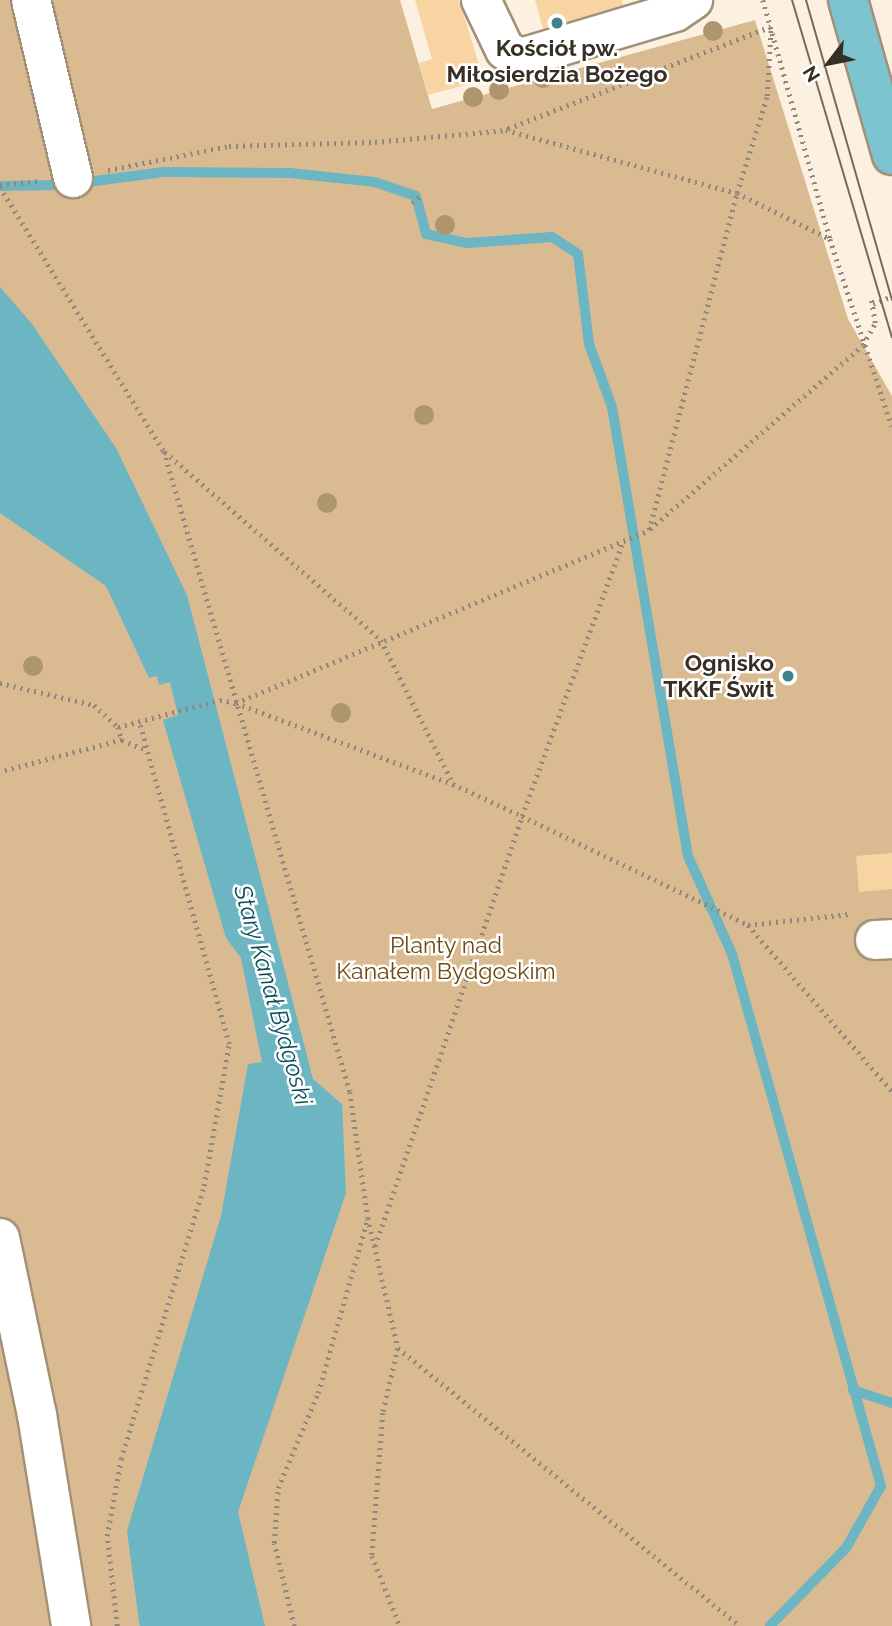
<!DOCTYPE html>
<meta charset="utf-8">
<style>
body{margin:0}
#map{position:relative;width:892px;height:1626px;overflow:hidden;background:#fcf0e0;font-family:Raleway,sans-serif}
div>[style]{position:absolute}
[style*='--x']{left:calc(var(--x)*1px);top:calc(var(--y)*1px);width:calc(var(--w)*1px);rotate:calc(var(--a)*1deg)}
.green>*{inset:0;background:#dabb91}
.water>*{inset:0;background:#6cb5c3}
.stream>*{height:10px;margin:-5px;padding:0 5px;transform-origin:5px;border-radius:5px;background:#6cb5c3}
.building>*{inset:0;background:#f9d4a3}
.path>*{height:4.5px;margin-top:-2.25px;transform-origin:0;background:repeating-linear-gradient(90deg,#91877a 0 2px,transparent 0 7px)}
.roads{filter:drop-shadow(2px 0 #a39076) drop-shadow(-2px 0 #a39076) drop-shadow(0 2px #a39076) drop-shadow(0 -2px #a39076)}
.minor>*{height:38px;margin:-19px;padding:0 19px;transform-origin:19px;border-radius:19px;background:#fff}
.major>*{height:38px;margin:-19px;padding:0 19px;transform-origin:19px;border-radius:19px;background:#7cc4cf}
.tram>*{height:2px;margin:-1px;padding:0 1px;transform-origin:1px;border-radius:1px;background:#746b5f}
.trees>*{width:20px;height:20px;margin:-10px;border-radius:50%;background:#ad956e}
.dots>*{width:19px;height:19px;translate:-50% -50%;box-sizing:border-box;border:4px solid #fff;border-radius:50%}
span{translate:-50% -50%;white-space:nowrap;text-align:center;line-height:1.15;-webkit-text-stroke:5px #fff;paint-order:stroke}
.poi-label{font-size:23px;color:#372f25;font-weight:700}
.right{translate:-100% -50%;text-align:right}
.park-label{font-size:23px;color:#6d4a10}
.water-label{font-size:24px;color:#0e505a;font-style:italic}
.north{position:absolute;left:794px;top:28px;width:70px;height:70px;-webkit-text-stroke:5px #fff;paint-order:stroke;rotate:238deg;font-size:19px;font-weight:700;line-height:28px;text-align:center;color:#372f25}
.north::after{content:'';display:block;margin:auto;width:24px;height:32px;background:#372f25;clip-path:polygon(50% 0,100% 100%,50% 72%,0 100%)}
</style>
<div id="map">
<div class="green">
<i style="clip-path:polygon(0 0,400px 0,432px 109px,755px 20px,848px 319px,892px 396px,892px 1626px,0 1626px)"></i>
</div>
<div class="water">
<i style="clip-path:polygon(0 287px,32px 324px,116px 448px,187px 595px,313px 1079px,342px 1104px,346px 1193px,238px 1512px,265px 1626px,140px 1626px,139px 1622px,127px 1531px,221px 1216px,248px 1064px,262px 1062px,241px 958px,226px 938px,163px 720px,178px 715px,170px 682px,159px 685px,157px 676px,149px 678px,106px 586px,0 513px)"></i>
</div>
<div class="stream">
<i style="--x:0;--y:186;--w:64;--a:-0.9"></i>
<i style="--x:64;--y:185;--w:101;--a:-7.4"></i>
<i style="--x:164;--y:172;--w:126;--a:0.5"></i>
<i style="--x:290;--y:173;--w:85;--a:6"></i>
<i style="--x:375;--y:182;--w:43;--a:18.9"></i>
<i style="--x:416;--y:196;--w:39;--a:75"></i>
<i style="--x:426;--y:234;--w:42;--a:12.4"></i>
<i style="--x:467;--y:243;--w:85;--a:-4"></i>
<i style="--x:552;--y:237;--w:31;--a:33"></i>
<i style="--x:578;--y:254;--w:91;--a:83"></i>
<i style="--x:589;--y:344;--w:67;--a:69.9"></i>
<i style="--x:612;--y:407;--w:455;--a:80.4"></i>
<i style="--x:688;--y:856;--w:107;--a:65.8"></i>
<i style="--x:732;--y:954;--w:552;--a:74.35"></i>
<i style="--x:881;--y:1486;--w:71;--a:119.4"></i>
<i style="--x:846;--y:1548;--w:109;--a:134.3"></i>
<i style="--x:853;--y:1390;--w:41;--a:18.4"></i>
</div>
<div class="building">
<i style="clip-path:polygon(415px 0,459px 0,484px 80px,428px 95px,419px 63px,432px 59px)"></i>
<i style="clip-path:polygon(535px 0,622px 0,623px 5px,543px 29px)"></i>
<i style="clip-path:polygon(892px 853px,892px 889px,859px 892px,856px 856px)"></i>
</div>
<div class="path">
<i style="--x:763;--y:0;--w:248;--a:74.3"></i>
<i style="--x:830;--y:239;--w:197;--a:71.7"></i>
<i style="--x:108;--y:170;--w:123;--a:-11.2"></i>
<i style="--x:229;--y:146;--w:146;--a:-1.6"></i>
<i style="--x:375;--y:142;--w:132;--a:-5.2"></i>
<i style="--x:506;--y:130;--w:239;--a:15.3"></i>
<i style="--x:737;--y:193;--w:104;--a:26.3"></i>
<i style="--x:0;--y:185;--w:37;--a:-6"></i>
<i style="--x:0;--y:187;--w:311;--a:58.2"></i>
<i style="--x:164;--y:451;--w:667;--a:73.82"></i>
<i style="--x:350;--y:1092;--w:127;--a:81.9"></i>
<i style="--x:368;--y:1218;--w:133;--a:77"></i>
<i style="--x:398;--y:1348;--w:67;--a:103"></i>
<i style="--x:383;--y:1413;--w:143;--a:94.4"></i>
<i style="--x:372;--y:1556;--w:75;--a:68.2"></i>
<i style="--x:412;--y:203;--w:12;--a:-42"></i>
<i style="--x:873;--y:304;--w:21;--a:-23"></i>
<i style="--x:165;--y:452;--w:286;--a:41"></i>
<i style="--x:381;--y:640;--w:160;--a:63.3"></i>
<i style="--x:650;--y:529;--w:281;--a:-40.8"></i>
<i style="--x:863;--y:345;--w:25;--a:-61"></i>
<i style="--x:875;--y:323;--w:26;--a:-99"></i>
<i style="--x:0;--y:683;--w:97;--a:13.2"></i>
<i style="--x:94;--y:705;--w:33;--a:43"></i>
<i style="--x:118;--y:727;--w:14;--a:73"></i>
<i style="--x:122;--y:740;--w:126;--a:165.3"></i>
<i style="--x:236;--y:703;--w:448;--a:-22.7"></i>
<i style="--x:649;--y:530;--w:348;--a:-75.4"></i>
<i style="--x:737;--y:193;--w:102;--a:-72.8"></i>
<i style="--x:767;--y:96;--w:69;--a:-86.7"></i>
<i style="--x:771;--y:27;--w:284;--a:158.8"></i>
<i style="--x:118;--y:727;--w:106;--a:-14.8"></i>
<i style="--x:220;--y:700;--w:16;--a:11"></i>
<i style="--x:236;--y:703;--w:232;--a:20.5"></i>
<i style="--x:453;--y:784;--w:76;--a:24.9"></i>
<i style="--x:522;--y:816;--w:251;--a:25.7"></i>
<i style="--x:748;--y:925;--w:220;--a:49.1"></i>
<i style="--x:122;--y:740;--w:27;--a:22"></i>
<i style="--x:748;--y:925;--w:101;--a:-6.3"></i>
<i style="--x:375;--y:1246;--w:454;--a:-71.1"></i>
<i style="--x:522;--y:816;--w:293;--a:-69.8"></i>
<i style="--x:398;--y:1348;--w:441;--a:39.1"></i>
<i style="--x:117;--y:1626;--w:91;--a:-96.3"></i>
<i style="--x:107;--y:1536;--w:78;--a:-79.7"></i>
<i style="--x:121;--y:1459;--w:285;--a:-73.1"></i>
<i style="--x:204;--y:1186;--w:144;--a:-80"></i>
<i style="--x:229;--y:1044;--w:335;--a:-105.6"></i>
<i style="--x:294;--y:1626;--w:85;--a:-103.5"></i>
<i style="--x:274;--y:1543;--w:55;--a:-85.8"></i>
<i style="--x:278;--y:1488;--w:103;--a:-67.2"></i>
<i style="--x:318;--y:1393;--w:179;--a:-74.1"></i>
</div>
<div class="roads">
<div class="minor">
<i style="--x:31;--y:0;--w:183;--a:76.7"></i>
<i style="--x:481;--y:0;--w:55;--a:64.4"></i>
<i style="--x:505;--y:50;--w:18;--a:27"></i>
<i style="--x:521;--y:58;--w:161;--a:-16.6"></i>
<i style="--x:675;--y:12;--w:22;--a:-34"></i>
<i style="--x:875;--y:940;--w:17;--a:-3"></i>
<i style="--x:0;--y:1238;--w:181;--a:78.2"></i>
<i style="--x:37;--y:1415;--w:214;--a:80.8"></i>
</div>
<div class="major">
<i style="--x:848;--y:0;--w:161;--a:74.2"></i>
</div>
</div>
<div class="tram">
<i style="--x:792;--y:0;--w:352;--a:73.5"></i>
<i style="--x:806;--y:0;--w:312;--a:74"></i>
</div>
<div class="trees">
<i style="left:713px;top:31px"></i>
<i style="left:543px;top:78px"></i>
<i style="left:499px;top:90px"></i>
<i style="left:473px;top:97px"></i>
<i style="left:445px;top:225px"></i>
<i style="left:424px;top:415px"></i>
<i style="left:327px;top:503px"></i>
<i style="left:33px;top:666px"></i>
<i style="left:341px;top:713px"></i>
</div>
<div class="dots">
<i style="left:557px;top:23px;background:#3d828f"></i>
<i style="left:788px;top:676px;background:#3d828f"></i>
</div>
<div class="poi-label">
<span style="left:557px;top:61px">Kościół pw.<br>Miłosierdzia Bożego</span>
<span class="right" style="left:774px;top:676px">Ognisko<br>TKKF Świt</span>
</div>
<div class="park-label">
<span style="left:446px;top:958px">Planty nad<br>Kanałem Bydgoskim</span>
</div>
<div class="water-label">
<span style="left:273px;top:995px;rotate:74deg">Stary Kanał Bydgoski</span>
</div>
<div class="north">N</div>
</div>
